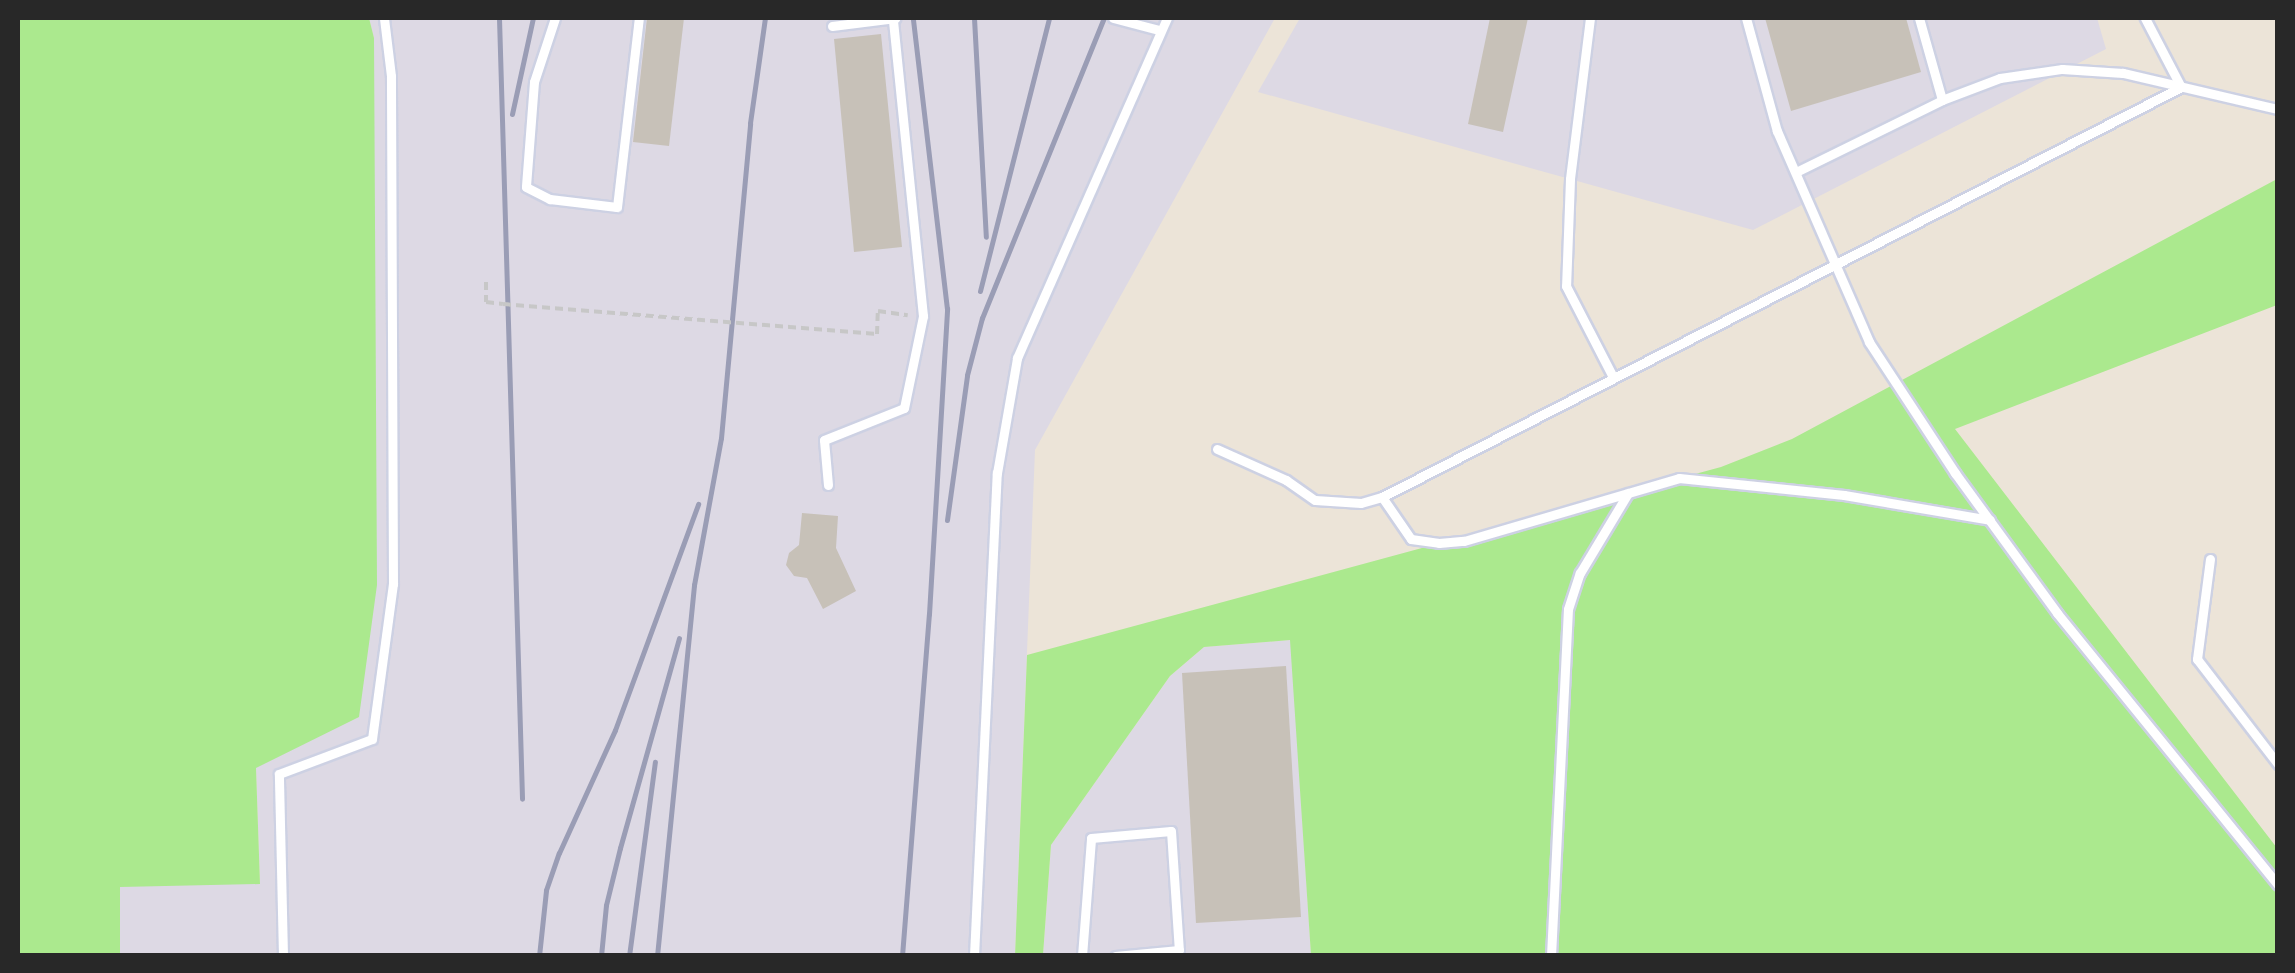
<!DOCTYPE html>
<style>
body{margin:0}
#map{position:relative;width:2295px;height:973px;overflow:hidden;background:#ece4d8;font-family:"Roboto Condensed",sans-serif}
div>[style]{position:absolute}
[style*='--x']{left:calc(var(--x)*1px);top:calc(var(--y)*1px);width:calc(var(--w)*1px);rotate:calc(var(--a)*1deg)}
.industrial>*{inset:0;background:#ddd9e4}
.green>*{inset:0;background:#abe98e}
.building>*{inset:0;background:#c7c1b8}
.path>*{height:4px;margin-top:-2px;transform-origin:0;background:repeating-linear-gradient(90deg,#c7c7c7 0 8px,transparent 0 13px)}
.roads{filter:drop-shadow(2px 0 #cdd1e3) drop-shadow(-2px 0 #cdd1e3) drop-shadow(0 2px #cdd1e3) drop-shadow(0 -2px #cdd1e3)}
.lane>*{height:9px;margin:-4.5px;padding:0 4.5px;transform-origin:4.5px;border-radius:4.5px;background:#fff}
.rail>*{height:5px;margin:-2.5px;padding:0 2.5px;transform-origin:2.5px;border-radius:2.5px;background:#9a9db5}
.path-bridge>*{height:4px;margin-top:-2px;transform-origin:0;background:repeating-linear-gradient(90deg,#c7c7c7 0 8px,transparent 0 13px)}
span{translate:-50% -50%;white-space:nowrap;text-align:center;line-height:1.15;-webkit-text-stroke:8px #fff;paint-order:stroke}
.frame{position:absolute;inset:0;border:20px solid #282828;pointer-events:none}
</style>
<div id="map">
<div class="industrial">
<i style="clip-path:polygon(369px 18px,1275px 18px,1035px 450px,1015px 955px,120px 955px,120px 886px,260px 883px,256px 768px,374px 38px)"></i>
<i style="clip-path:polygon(1300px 18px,2097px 18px,2106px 49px,1753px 230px,1258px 92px)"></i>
<i style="clip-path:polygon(1291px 640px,1311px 955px,1043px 956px,1051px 845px,1170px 676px,1204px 647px)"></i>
</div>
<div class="green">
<i style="clip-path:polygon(18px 18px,369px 18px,374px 38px,377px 585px,359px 717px,256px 768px,260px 884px,120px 887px,120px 955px,18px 955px)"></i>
<i style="clip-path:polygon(2277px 179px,2277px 305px,1955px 429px,2277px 848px,2277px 955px,1311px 955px,1290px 640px,1204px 647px,1170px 676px,1051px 845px,1043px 955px,1015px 956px,1027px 655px,1721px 467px,1792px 439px)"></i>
</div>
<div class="building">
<i style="clip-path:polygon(647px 18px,684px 18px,669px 146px,633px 142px)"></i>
<i style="clip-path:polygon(1490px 18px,1528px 18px,1503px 132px,1468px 124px)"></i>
<i style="clip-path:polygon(1765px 18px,1906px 18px,1921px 72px,1791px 111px)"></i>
<i style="clip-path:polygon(881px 34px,902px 247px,854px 252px,834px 39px)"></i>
<i style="clip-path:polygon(802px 513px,838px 516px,836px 548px,856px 591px,823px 609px,807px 578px,794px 576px,786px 565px,789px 553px,799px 545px)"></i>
<i style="clip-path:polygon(1286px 666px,1301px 917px,1196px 923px,1182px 673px)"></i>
</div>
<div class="path">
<i style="--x:486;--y:282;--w:20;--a:90"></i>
<i style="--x:486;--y:302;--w:17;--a:7"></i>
<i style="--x:877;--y:334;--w:23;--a:-88"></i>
<i style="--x:878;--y:311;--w:30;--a:8"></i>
</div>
<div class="roads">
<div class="lane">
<i style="--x:555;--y:18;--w:67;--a:108.2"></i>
<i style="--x:534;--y:82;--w:105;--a:94.4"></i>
<i style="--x:526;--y:187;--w:27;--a:27"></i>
<i style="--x:550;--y:199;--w:67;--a:6.8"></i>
<i style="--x:617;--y:207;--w:190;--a:-83.4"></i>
<i style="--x:1113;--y:18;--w:48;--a:14.6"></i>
<i style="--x:1590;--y:18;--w:162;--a:97.1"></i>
<i style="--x:1570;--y:179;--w:107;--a:92.1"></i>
<i style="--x:1566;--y:286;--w:102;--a:62.7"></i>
<i style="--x:1746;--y:18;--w:117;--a:74.7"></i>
<i style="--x:1777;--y:131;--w:230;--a:66.4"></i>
<i style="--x:1869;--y:342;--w:157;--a:56.7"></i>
<i style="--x:1955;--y:473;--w:173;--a:53.9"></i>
<i style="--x:2057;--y:613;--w:350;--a:50.9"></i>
<i style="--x:1919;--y:18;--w:85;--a:74.3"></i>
<i style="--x:832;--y:26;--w:64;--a:-7.2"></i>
<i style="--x:1798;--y:171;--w:161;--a:-26.2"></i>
<i style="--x:1942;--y:100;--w:62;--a:-20.8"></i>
<i style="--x:2000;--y:78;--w:63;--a:-8.3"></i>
<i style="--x:2062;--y:69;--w:61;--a:3.8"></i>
<i style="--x:2123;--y:73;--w:159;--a:13.1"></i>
<i style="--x:1217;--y:449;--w:76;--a:24.2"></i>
<i style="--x:1286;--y:480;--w:35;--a:35"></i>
<i style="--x:1315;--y:500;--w:46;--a:3.7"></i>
<i style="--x:1361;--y:503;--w:22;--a:-16"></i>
<i style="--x:1382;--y:497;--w:898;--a:-27.16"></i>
<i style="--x:2181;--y:87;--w:78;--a:-117.6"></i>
<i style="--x:828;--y:485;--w:45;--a:-95.1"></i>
<i style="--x:824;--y:440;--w:86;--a:-21.8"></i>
<i style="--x:904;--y:408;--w:94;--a:-78.3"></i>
<i style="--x:923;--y:316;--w:298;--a:-95.8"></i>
<i style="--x:1382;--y:497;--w:51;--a:55.4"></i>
<i style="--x:1411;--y:539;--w:28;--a:8"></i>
<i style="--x:1439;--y:543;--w:25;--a:-5"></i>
<i style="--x:1464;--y:541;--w:224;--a:-16.3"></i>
<i style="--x:1679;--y:478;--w:166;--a:5.9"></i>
<i style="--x:1844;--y:495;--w:148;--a:9.7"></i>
<i style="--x:2210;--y:559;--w:101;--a:97.4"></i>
<i style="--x:2197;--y:659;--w:133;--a:52.4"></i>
<i style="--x:283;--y:956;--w:182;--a:-91.3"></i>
<i style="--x:279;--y:774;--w:99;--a:-20.6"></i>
<i style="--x:372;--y:739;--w:156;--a:-82.3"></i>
<i style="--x:393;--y:584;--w:508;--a:-90.23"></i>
<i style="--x:391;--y:76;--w:58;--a:-96.9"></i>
<i style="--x:974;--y:956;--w:484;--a:-87.3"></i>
<i style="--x:997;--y:473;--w:117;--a:-80.1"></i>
<i style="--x:1017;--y:358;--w:372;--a:-66.2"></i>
<i style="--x:1082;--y:956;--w:118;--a:-85.6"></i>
<i style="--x:1091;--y:838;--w:80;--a:-5"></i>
<i style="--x:1171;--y:831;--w:119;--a:86.2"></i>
<i style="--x:1179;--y:950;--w:64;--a:174.6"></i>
<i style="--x:1551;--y:956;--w:347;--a:-87.2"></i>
<i style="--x:1568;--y:609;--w:38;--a:-72"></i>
<i style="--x:1580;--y:573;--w:93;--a:-59"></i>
</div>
</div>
<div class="rail">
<i style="--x:499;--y:18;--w:781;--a:88.31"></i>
<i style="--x:974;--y:18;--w:219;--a:86.9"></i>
<i style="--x:512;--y:114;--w:98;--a:-77.7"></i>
<i style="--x:980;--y:291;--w:282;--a:-75.8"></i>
<i style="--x:947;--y:520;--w:146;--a:-82.1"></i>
<i style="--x:967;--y:375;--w:59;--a:-75.3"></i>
<i style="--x:982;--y:318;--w:324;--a:-67.9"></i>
<i style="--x:539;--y:956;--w:66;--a:-83.9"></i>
<i style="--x:546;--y:890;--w:39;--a:-71"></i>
<i style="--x:559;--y:853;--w:135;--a:-65.5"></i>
<i style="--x:615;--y:730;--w:241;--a:-69.8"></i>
<i style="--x:601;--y:956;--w:51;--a:-84.4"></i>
<i style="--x:606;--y:905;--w:59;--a:-76.2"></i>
<i style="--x:620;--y:848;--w:218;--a:-74.3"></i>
<i style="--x:629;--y:956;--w:196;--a:-82.4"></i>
<i style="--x:657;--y:956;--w:373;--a:-84.3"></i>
<i style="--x:694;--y:585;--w:149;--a:-79.6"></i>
<i style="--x:721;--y:438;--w:316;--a:-84.7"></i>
<i style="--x:750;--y:123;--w:106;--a:-81.9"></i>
<i style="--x:902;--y:956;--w:343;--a:-85.5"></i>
<i style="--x:929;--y:614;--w:306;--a:-86.6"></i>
<i style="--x:947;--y:309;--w:293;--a:-96.7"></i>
</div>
<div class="path-bridge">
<i style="--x:503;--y:304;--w:375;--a:4.6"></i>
</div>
<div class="frame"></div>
</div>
